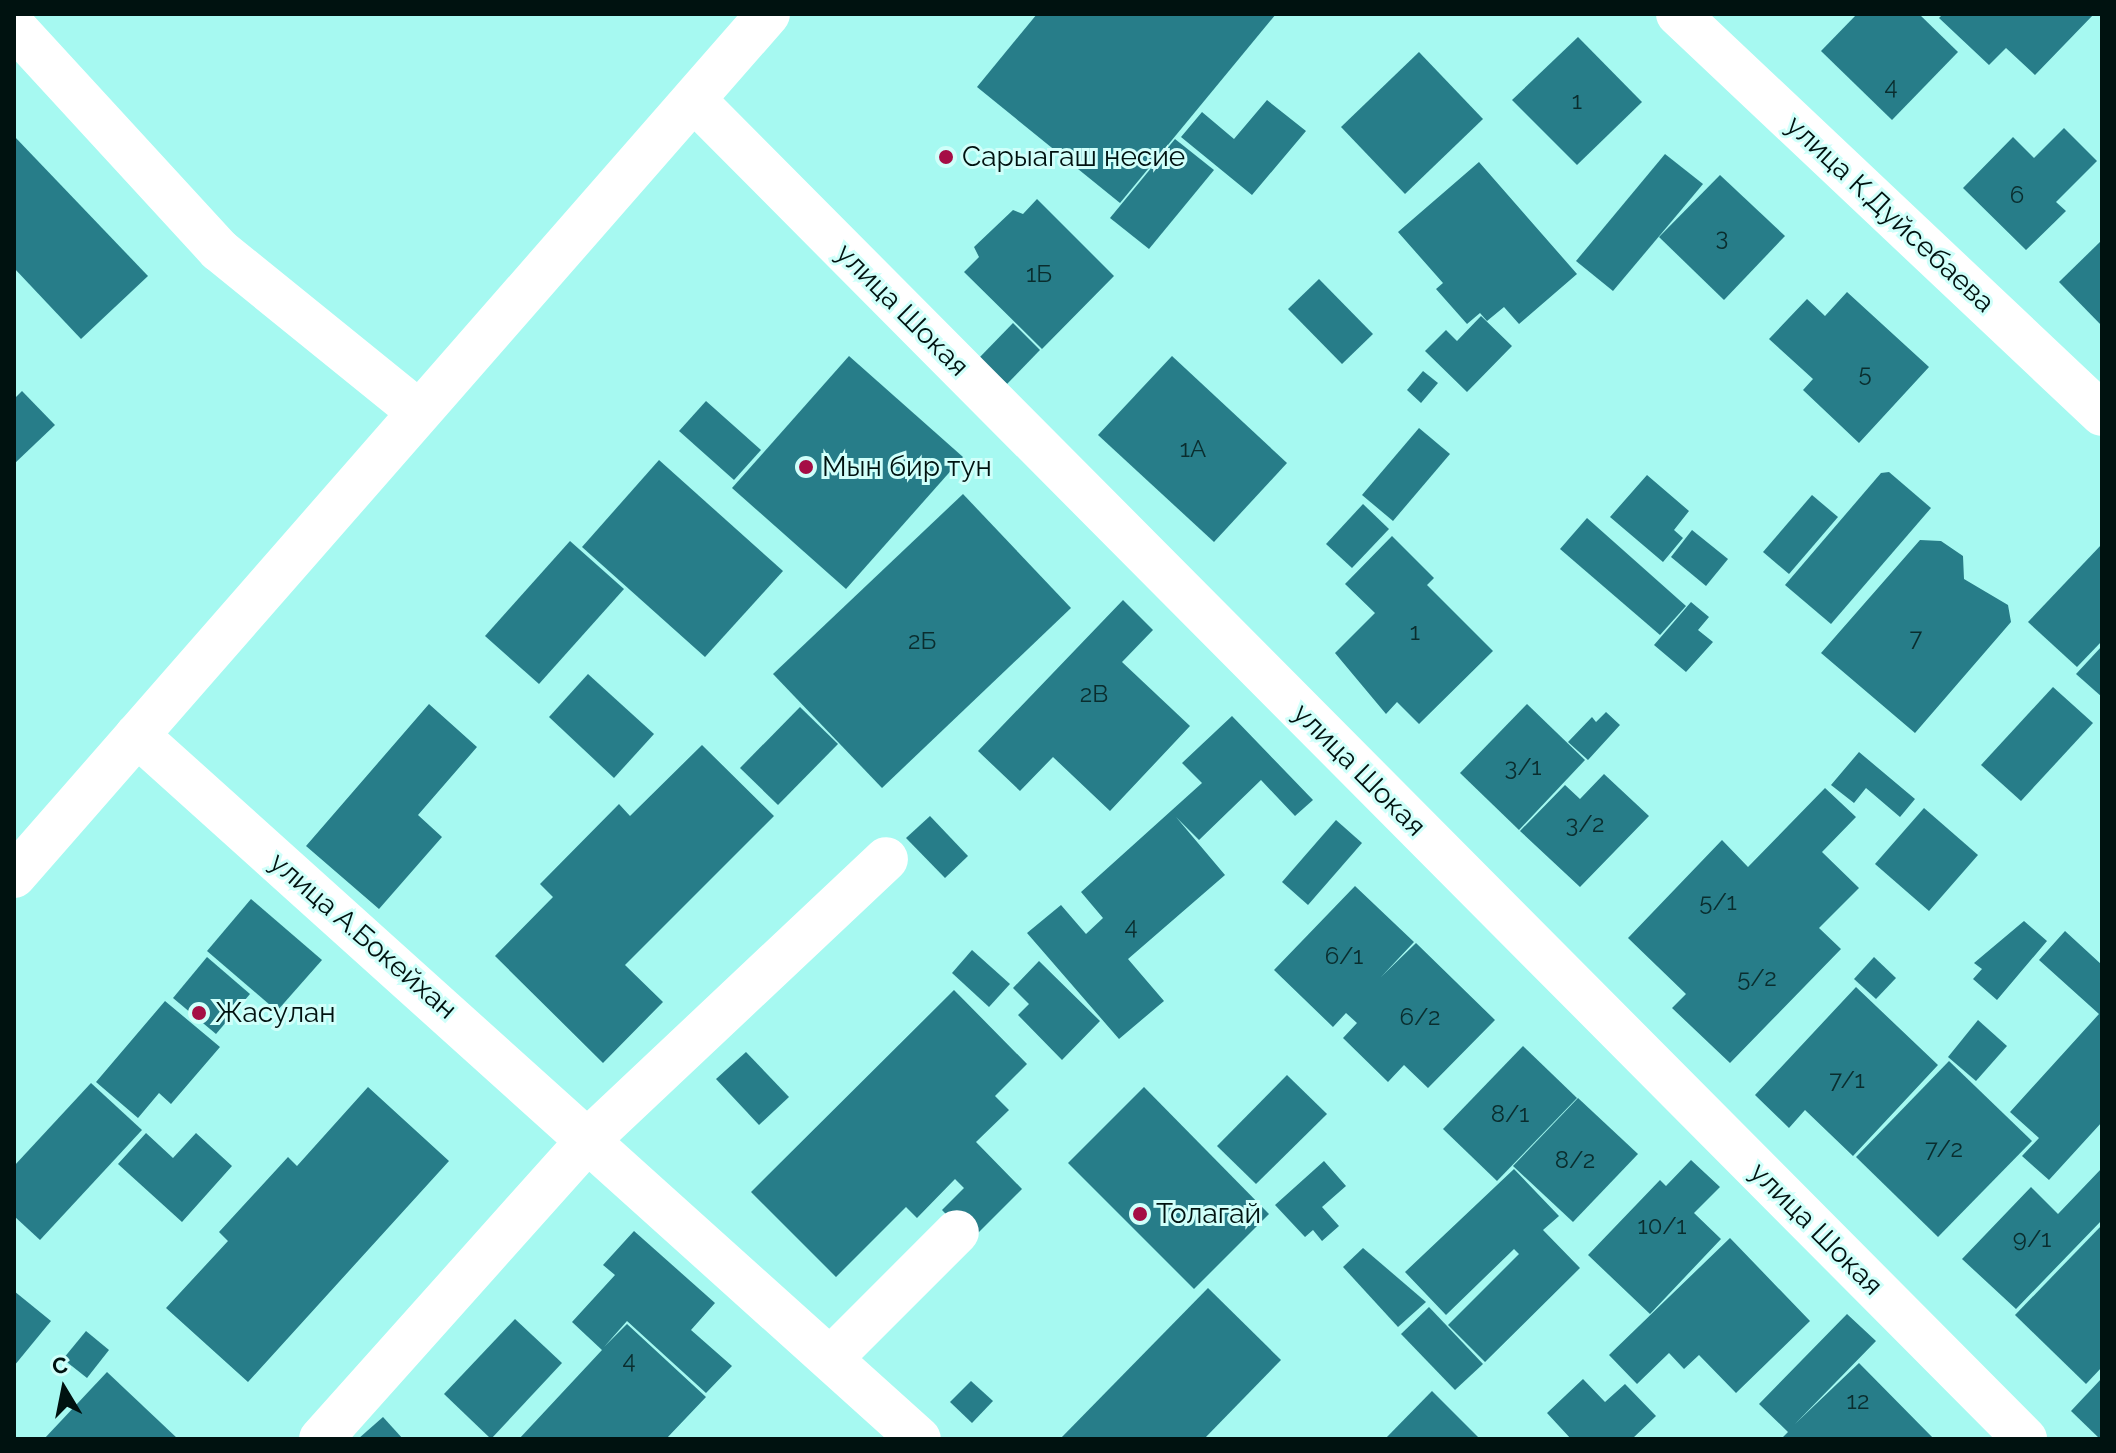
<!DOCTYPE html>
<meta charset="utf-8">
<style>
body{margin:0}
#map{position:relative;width:2116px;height:1453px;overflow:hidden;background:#a6f9f1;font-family:Raleway,sans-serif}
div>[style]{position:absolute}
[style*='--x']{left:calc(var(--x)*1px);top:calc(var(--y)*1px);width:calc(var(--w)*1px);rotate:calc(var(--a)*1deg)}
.building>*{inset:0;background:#277d89}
.minor>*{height:44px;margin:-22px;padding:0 22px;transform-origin:22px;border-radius:22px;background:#fff}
.trunk>*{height:44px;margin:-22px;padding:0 22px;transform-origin:22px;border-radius:22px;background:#fff}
.dots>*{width:22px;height:22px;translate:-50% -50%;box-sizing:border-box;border:4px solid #d0fffa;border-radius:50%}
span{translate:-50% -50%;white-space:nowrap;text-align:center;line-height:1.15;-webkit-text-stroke:6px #d0fffa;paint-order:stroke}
.number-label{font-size:24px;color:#0a2d2e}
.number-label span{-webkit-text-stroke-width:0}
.poi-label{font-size:28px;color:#001210}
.left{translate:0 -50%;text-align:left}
.street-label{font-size:28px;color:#001210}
.frame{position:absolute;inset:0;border:16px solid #001210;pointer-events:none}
.north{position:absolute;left:24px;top:1349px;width:80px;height:80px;-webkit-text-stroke:6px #d0fffa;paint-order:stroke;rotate:350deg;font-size:22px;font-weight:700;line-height:32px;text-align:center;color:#001210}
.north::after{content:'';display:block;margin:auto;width:28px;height:36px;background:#001210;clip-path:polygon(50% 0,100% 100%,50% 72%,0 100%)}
</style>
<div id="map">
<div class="building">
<i style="clip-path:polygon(1037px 14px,1276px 14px,1120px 203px,977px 87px)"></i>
<i style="clip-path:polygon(1857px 14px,1919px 14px,1958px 52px,1892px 120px,1821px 51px)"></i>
<i style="clip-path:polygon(1943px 14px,2094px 14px,2035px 75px,2006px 48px,1989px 65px,1939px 18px)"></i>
<i style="clip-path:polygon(1578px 37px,1642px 102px,1577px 165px,1512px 100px)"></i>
<i style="clip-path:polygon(1419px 52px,1483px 119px,1405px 194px,1341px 127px)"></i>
<i style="clip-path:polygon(1267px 100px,1306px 131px,1252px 195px,1181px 137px,1202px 112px,1234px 139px)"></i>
<i style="clip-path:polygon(2064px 128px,2097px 161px,2056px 202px,2066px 211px,2026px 250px,1963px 188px,2013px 137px,2034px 158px)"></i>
<i style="clip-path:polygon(14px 136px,148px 276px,81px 339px,14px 268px)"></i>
<i style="clip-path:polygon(1175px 139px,1214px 170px,1149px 249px,1110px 218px)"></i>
<i style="clip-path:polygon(1665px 154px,1703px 184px,1613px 291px,1576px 261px)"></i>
<i style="clip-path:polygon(1479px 162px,1577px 274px,1519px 324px,1504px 307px,1487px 321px,1480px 313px,1467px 324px,1436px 289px,1443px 283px,1398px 232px)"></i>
<i style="clip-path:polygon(1720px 175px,1785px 236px,1724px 300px,1659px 237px)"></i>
<i style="clip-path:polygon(1037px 199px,1114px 276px,1042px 349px,964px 272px,979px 257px,974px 247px,1013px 210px,1023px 214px)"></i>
<i style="clip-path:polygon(2102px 240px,2102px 326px,2059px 282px)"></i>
<i style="clip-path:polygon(1319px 279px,1373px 334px,1342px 364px,1288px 309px)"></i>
<i style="clip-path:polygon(1847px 292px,1929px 367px,1859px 443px,1803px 390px,1813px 379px,1769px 339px,1807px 299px,1825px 316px)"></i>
<i style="clip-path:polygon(1481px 316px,1512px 346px,1467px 392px,1425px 351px,1446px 330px,1457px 341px)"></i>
<i style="clip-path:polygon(1013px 323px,1040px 350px,1007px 384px,979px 358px)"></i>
<i style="clip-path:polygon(849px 356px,963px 457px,846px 589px,732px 488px)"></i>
<i style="clip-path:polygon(1172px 356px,1287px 463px,1214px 542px,1098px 435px)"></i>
<i style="clip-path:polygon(1423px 371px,1438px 383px,1421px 403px,1407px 390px)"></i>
<i style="clip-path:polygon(22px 391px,55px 425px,14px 464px,14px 399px)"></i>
<i style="clip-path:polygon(706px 401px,761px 450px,734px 480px,679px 431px)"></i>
<i style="clip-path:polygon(1419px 428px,1450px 454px,1393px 521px,1362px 495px)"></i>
<i style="clip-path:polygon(659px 460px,783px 571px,705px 657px,582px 547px)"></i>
<i style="clip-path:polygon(1889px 472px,1931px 508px,1831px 624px,1785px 585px,1881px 473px)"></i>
<i style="clip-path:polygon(1647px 475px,1689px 511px,1674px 530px,1683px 538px,1663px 562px,1610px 517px)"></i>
<i style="clip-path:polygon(963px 494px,1071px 608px,882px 788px,773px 674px)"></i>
<i style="clip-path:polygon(1812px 495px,1838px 517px,1789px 574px,1763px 552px)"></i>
<i style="clip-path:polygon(1363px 504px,1389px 529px,1352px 568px,1326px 544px)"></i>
<i style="clip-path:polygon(1587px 518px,1686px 606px,1660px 635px,1560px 549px)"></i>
<i style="clip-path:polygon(1692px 530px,1728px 559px,1706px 586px,1671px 557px)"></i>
<i style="clip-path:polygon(1392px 536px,1434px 578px,1427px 585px,1493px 651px,1419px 724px,1397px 702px,1386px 714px,1335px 653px,1375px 613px,1345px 584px)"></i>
<i style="clip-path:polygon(1920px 540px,1941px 541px,1963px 556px,1964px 579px,2008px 605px,2011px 622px,1915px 733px,1821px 653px)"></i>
<i style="clip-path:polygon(570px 541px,624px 589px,539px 684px,485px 636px)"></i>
<i style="clip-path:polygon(2102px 544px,2102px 641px,2077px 667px,2028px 622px)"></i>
<i style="clip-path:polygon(1123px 600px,1153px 630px,1122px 662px,1190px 726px,1110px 811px,1053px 757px,1020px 791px,978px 751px)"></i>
<i style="clip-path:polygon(1691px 602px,1709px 617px,1698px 630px,1713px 642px,1686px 672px,1654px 645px)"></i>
<i style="clip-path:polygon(2102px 646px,2102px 697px,2076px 674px)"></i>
<i style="clip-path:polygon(588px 674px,654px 734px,614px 778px,549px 717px)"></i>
<i style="clip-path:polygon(2053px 687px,2093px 723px,2021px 801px,1981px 765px)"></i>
<i style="clip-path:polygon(429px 704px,477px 747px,418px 815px,442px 837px,379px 909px,306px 846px)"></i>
<i style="clip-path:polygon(1527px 704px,1585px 760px,1519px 830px,1460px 773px)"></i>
<i style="clip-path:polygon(800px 707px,838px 744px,778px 805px,740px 768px)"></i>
<i style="clip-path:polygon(1606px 712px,1620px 725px,1588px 760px,1568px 742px,1592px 717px,1596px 722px)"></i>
<i style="clip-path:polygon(1232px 716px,1313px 800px,1295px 816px,1261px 780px,1199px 840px,1176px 817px,1225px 875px,1128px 959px,1164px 1001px,1119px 1039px,1027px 933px,1061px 905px,1086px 934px,1103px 918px,1081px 892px,1202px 783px,1182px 763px)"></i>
<i style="clip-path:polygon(702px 745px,774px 816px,625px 965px,663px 1002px,603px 1063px,495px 956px,553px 897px,540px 884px,619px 804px,630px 816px)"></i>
<i style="clip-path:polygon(1859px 752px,1915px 799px,1900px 817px,1866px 788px,1854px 803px,1831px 785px)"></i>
<i style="clip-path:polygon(1604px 774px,1649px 816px,1580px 887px,1520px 831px,1565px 785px,1580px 799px)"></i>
<i style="clip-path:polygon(1825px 788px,1856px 817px,1822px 852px,1859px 888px,1819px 928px,1841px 949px,1730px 1063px,1672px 1008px,1686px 994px,1628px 938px,1722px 840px,1748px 867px)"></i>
<i style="clip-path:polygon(1924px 808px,1978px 855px,1929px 911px,1875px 864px)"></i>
<i style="clip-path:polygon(930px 816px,968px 856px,945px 878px,906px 838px)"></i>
<i style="clip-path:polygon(1336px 820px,1362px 843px,1308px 905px,1282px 882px)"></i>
<i style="clip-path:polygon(1355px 886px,1414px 942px,1381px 977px,1416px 943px,1495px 1020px,1428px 1088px,1404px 1065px,1388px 1082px,1343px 1038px,1357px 1023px,1346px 1013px,1333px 1027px,1274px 970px)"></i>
<i style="clip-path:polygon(251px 899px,322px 960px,277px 1011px,207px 951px)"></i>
<i style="clip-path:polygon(2024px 921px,2047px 941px,1997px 1000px,1973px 979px,1982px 969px,1974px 963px)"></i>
<i style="clip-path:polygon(2065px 931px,2102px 965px,2102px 1122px,2049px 1180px,2022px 1156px,2039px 1138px,2010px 1112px,2099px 1014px,2039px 960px)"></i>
<i style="clip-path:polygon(972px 950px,1010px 984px,989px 1007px,952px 973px)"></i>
<i style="clip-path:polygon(207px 957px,250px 994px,216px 1034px,173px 998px)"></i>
<i style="clip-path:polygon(1874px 957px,1896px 978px,1876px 999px,1854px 979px)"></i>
<i style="clip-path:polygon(1039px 961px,1100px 1021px,1062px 1060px,1018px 1015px,1029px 1004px,1013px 988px)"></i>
<i style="clip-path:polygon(1856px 987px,1938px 1065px,1853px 1156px,1805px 1110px,1789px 1128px,1755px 1095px)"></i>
<i style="clip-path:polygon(954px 990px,1027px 1064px,995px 1096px,1009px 1110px,976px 1142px,1022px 1189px,971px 1240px,942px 1210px,964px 1188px,955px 1179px,917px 1218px,906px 1207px,836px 1277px,751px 1192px)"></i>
<i style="clip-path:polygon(165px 1001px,220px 1047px,171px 1104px,159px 1093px,138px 1118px,96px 1082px)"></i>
<i style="clip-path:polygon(1978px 1020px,2007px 1046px,1976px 1081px,1948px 1057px)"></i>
<i style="clip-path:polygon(1523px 1046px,1577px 1098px,1497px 1181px,1443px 1129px)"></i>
<i style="clip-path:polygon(746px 1052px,789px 1097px,759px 1125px,716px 1079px)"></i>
<i style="clip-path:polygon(1949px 1061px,2032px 1141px,1938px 1237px,1856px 1157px)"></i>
<i style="clip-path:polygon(1287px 1075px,1327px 1114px,1256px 1184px,1217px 1146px)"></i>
<i style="clip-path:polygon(91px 1083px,142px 1130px,40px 1240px,14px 1216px,14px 1166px)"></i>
<i style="clip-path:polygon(368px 1087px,449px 1161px,248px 1382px,166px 1308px,228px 1241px,219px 1232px,288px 1157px,297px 1166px)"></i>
<i style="clip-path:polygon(1144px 1087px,1269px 1214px,1194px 1289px,1068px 1163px)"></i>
<i style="clip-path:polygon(1578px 1098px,1638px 1154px,1573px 1222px,1513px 1166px)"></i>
<i style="clip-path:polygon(146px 1133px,173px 1158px,196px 1133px,232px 1166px,182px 1222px,118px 1164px)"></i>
<i style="clip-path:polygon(1691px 1160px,1720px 1187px,1694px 1213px,1721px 1239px,1650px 1314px,1588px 1255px,1660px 1180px,1666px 1186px)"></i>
<i style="clip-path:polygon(1324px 1161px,1346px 1186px,1322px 1207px,1339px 1226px,1322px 1241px,1313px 1230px,1305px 1237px,1275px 1205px)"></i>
<i style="clip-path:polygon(2102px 1168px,2102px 1220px,2016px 1309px,1962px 1259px,2031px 1187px,2058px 1214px)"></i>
<i style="clip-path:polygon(1514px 1169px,1559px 1216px,1543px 1230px,1580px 1268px,1485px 1362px,1448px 1325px,1519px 1254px,1514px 1249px,1446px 1315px,1405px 1272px)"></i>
<i style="clip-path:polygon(2102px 1225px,2102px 1367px,2086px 1384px,2015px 1315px)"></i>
<i style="clip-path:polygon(634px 1231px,715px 1303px,691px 1330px,732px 1366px,706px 1393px,627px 1321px,604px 1347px,627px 1324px,706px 1397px,666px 1439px,519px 1439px,602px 1350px,572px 1322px,615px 1275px,603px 1265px)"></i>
<i style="clip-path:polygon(1730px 1238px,1810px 1321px,1736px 1393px,1699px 1355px,1684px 1369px,1669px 1353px,1637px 1384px,1609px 1355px)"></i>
<i style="clip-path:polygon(1363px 1248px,1426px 1302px,1398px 1327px,1343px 1267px)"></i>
<i style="clip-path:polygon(1208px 1288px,1281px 1360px,1204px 1439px,1060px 1439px)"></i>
<i style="clip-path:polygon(14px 1291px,51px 1321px,14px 1366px)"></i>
<i style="clip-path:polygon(1429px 1307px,1483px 1364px,1455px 1390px,1401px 1334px)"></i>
<i style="clip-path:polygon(1847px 1314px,1876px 1341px,1795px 1424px,1859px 1363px,1934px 1439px,1781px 1439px,1788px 1432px,1759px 1404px)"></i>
<i style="clip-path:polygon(515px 1319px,562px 1363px,491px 1439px,444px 1394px)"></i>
<i style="clip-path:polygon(86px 1331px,109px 1350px,87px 1378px,63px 1359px)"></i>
<i style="clip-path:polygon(107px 1372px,178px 1439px,44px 1439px)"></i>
<i style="clip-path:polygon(2102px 1378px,2102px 1439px,2100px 1439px,2071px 1411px)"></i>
<i style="clip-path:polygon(1583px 1379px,1605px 1402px,1625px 1384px,1656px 1416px,1632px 1439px,1571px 1439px,1547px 1413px)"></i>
<i style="clip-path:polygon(971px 1381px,993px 1401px,972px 1423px,950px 1402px)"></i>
<i style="clip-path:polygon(1432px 1391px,1480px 1439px,1385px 1439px)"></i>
<i style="clip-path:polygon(383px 1417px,403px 1439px,358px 1439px)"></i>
</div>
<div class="minor">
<i style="--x:1678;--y:14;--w:583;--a:43.33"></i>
<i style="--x:14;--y:27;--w:303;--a:47.4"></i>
<i style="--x:219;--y:250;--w:256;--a:39"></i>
<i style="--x:694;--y:100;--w:1888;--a:45.17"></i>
<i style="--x:137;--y:735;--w:1052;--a:42"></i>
<i style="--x:831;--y:1358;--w:178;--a:-45"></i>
<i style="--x:321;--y:1439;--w:402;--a:-48.2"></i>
<i style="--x:589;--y:1139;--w:408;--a:-43.3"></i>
</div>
<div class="trunk">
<i style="--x:14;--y:876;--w:1145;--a:-48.82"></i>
</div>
<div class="dots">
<i style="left:946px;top:157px;background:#a50e45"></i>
<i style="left:806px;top:467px;background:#a50e45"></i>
<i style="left:199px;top:1013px;background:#a50e45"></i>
<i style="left:1140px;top:1214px;background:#a50e45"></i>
</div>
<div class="number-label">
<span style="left:1891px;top:86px">4</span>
<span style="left:1577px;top:101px">1</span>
<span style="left:2017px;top:195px">6</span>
<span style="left:1722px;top:237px">3</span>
<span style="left:1039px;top:274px">1Б</span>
<span style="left:1865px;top:373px">5</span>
<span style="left:1193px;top:449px">1А</span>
<span style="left:1415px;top:632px">1</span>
<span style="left:1916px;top:638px">7</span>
<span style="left:922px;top:641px">2Б</span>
<span style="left:1094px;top:694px">2В</span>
<span style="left:1523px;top:767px">3/1</span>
<span style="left:1585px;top:824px">3/2</span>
<span style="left:1718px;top:902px">5/1</span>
<span style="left:1131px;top:926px">4</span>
<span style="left:1344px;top:956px">6/1</span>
<span style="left:1757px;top:978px">5/2</span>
<span style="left:1420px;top:1017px">6/2</span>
<span style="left:1847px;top:1080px">7/1</span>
<span style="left:1510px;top:1114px">8/1</span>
<span style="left:1944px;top:1149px">7/2</span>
<span style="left:1575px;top:1160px">8/2</span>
<span style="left:1662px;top:1226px">10/1</span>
<span style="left:2032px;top:1239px">9/1</span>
<span style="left:629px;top:1360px">4</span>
<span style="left:1858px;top:1401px">12</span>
</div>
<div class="poi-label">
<span class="left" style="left:962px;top:157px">Сарыагаш несие</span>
<span class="left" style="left:822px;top:467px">Мын бир тун</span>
<span class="left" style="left:215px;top:1013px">Жасулан</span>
<span class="left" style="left:1156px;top:1214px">Толагай</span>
</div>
<div class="street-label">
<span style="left:1890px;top:214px;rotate:43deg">улица К.Дуйсебаева</span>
<span style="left:902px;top:310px;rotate:45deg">улица Шокая</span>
<span style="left:1359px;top:770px;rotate:45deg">улица Шокая</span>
<span style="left:363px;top:936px;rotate:41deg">улица А.Бокейхан</span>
<span style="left:1816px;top:1229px;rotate:45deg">улица Шокая</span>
</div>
<div class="frame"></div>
<div class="north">С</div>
</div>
